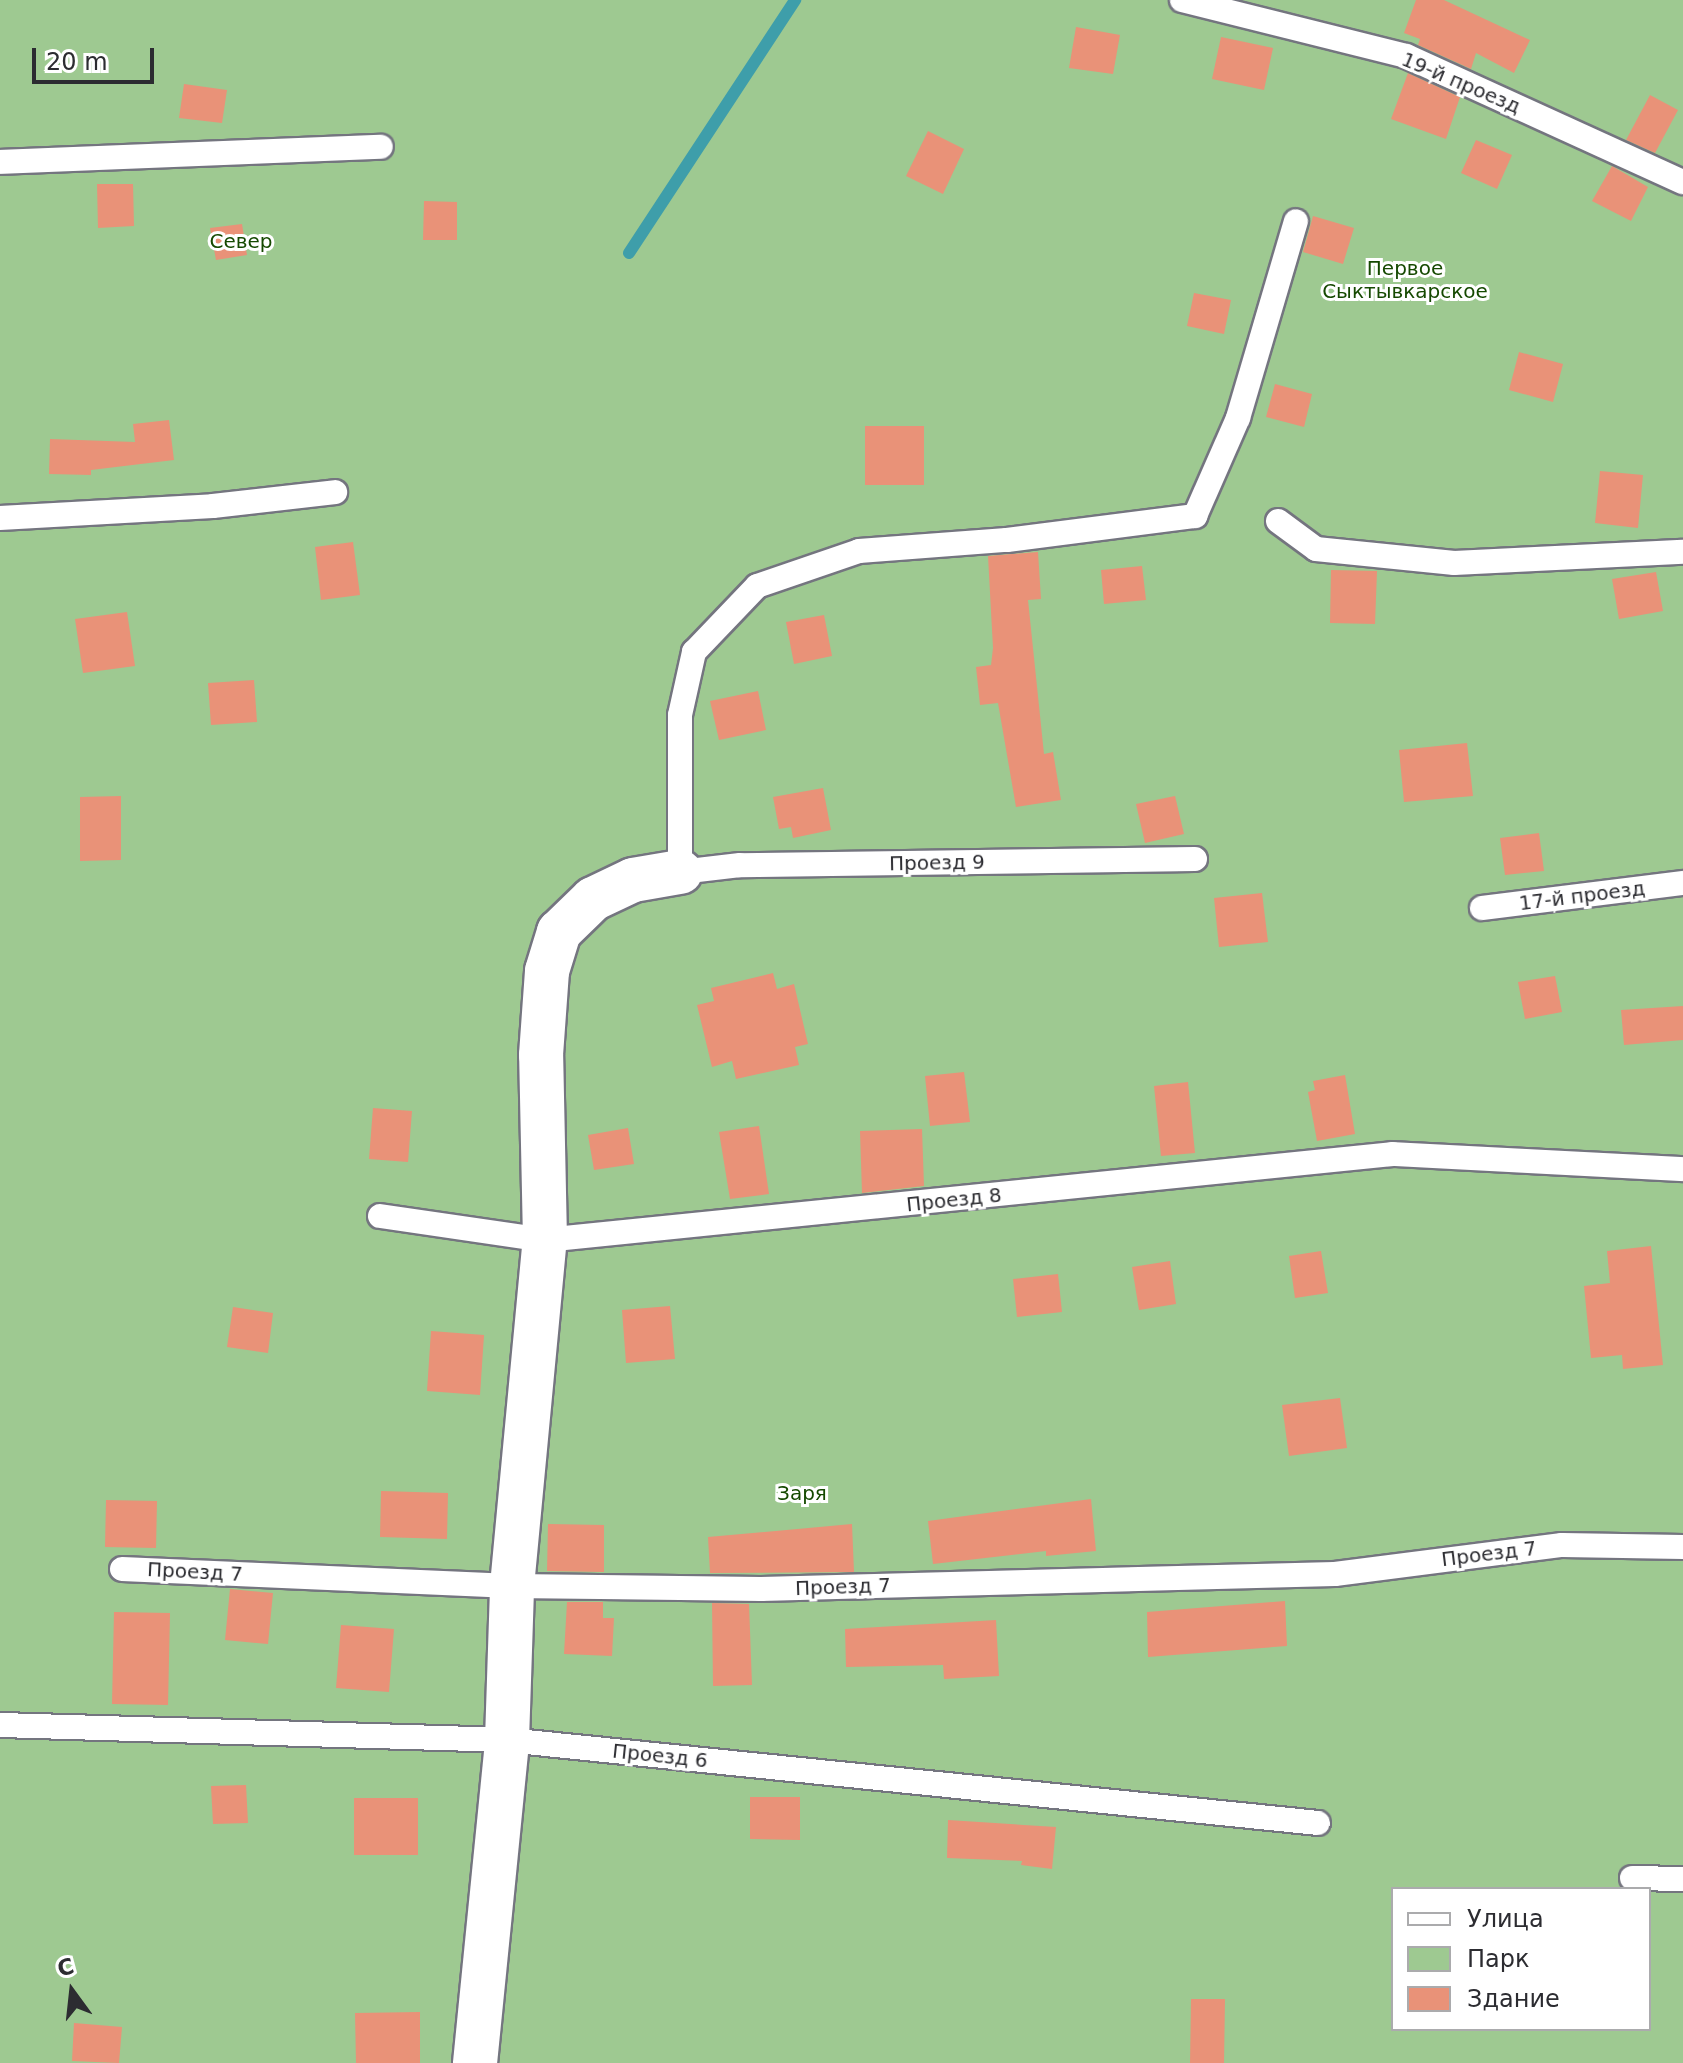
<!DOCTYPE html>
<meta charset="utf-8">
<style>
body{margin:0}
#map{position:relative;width:1683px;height:2063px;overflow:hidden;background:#e3e4ef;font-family:"DejaVu Sans",sans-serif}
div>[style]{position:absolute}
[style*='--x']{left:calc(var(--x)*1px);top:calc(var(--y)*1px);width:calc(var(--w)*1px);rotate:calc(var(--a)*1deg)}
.green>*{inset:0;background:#9ec991}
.stream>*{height:12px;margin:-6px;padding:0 6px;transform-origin:6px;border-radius:6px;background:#3e9eaa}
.building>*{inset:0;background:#e99278}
.roads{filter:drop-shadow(2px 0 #74757f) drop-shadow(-2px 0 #74757f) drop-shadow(0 2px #74757f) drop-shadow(0 -2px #74757f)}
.lane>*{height:24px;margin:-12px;padding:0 12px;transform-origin:12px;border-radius:12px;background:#fff}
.street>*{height:44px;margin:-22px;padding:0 22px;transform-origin:22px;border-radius:22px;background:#fff}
span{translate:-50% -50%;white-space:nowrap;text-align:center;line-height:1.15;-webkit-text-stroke:6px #fff;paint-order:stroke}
.street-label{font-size:20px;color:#2c2c31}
.park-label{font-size:20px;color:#154900}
.legend{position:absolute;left:1391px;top:1887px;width:260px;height:144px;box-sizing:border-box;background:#fff;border:2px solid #ababad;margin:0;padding:10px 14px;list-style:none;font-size:24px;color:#2c2c31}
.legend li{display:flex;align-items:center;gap:16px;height:40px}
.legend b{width:40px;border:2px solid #ababad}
.north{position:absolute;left:32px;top:1951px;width:80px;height:80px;-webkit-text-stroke:6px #fff;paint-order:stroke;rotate:345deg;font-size:22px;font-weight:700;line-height:32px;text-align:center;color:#2c2c31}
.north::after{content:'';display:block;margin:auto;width:28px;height:36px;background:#2c2c31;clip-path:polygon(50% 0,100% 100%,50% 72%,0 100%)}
.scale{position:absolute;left:32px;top:48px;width:122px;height:36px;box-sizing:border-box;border:4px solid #2c2c31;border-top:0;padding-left:10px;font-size:24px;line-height:28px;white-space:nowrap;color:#2c2c31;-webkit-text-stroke:6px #fff;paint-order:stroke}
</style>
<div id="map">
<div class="green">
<i style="clip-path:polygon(evenodd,0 0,1683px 0,1683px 2063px,0 2063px,0 0,1393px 1889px,1649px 1889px,1649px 2029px,1393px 2029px,1393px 1889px)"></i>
</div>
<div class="stream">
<i style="--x:629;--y:253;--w:303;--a:-56.7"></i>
</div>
<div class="building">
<i style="clip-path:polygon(1416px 0,1444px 0,1530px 40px,1514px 73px,1476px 53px,1471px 69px,1418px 45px,1420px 39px,1404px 33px)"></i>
<i style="clip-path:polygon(1076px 27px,1120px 35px,1113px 74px,1069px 68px)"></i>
<i style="clip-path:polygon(1221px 37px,1273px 48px,1264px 90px,1212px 79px)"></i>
<i style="clip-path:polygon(1408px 73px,1460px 97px,1446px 139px,1391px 119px)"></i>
<i style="clip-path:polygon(184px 84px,227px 90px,222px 123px,179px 118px)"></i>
<i style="clip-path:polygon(1650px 95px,1678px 110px,1655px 153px,1626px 140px)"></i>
<i style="clip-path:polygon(928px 131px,964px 149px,943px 194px,906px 176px)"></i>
<i style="clip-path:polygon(1476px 140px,1512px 155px,1497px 189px,1461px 173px)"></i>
<i style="clip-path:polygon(1612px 166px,1648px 187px,1631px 221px,1592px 201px)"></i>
<i style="clip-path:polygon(97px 184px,133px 184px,134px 226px,98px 228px)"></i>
<i style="clip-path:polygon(424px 201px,457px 202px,457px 240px,423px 240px)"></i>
<i style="clip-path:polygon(1313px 216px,1354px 228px,1343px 264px,1303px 252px)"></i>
<i style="clip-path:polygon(242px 224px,247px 255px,216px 260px,210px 228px)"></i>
<i style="clip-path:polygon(1194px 293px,1231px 300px,1224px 334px,1187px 326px)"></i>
<i style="clip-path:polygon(1519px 352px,1563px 364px,1553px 402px,1509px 390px)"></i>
<i style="clip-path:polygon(1275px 384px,1312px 394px,1304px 427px,1266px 417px)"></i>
<i style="clip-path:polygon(169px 420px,174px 460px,91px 470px,91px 475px,49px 474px,50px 439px,135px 442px,133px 424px)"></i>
<i style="clip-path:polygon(865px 426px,924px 426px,924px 485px,865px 485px)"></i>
<i style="clip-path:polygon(1600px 471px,1643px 475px,1638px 528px,1595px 523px)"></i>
<i style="clip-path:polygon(353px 542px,360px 595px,321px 600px,315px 547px)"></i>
<i style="clip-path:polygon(1038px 552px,1041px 599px,1028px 600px,1044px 754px,1053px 752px,1061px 800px,1016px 807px,998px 703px,980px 705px,976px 667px,991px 665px,993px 648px,988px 556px)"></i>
<i style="clip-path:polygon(1142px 566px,1146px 600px,1104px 604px,1101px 570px)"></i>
<i style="clip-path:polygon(1331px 570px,1377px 571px,1375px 624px,1330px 623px)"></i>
<i style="clip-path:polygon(1656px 572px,1663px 611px,1619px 619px,1612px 579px)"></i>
<i style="clip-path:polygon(127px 612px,135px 666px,83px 673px,75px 619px)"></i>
<i style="clip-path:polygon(824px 615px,832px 656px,794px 664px,786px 622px)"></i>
<i style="clip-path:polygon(254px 680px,257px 722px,211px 725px,208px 683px)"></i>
<i style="clip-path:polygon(758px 691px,766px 730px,719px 740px,710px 701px)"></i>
<i style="clip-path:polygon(1467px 743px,1473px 796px,1404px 802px,1399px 750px)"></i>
<i style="clip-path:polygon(823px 788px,831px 830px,793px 838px,791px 827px,779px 829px,773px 797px)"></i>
<i style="clip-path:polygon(121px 796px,121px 860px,80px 861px,80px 797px)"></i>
<i style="clip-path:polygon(1175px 796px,1184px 834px,1145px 843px,1136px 804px)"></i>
<i style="clip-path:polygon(1539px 833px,1544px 871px,1505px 875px,1500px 838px)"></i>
<i style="clip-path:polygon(1262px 893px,1268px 942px,1219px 947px,1214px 898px)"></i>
<i style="clip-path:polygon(773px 973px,777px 989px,794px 984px,808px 1044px,795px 1047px,799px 1065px,736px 1079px,732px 1061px,712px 1067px,697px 1005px,714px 1001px,711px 988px)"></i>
<i style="clip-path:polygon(1555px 976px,1562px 1012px,1525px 1019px,1518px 982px)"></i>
<i style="clip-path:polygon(1683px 1006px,1683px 1040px,1624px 1045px,1621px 1010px)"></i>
<i style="clip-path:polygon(964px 1072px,970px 1122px,930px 1126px,925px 1076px)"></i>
<i style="clip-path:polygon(1345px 1075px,1355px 1134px,1317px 1141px,1308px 1092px,1315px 1090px,1313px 1081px)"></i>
<i style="clip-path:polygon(1188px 1082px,1195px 1153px,1161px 1156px,1154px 1086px)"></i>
<i style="clip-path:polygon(373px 1108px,412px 1111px,408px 1162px,369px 1159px)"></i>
<i style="clip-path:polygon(759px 1126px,769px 1194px,730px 1199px,719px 1132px)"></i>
<i style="clip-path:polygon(628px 1128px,634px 1164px,594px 1170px,588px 1135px)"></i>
<i style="clip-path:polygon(922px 1129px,924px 1186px,862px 1193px,860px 1131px)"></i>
<i style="clip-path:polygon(1651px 1246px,1663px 1365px,1623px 1369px,1622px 1355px,1591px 1358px,1584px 1286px,1610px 1283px,1607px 1251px)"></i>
<i style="clip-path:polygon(1321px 1251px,1328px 1293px,1295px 1298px,1289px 1256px)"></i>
<i style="clip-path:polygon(1170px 1261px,1176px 1304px,1139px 1310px,1132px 1267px)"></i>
<i style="clip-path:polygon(1058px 1274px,1062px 1312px,1017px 1317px,1013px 1279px)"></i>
<i style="clip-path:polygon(670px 1306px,675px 1359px,626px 1363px,622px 1310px)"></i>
<i style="clip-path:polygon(233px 1307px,273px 1313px,268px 1353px,227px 1347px)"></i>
<i style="clip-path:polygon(431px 1331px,484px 1335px,480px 1395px,427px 1391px)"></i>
<i style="clip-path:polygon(1340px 1398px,1347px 1448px,1289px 1456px,1282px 1405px)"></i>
<i style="clip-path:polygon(381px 1491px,448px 1493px,447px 1539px,380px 1537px)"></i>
<i style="clip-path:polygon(1091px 1499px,1096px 1551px,1046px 1556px,1046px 1551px,933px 1564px,928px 1521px)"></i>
<i style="clip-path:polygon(106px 1500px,157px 1501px,156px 1548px,105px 1547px)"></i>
<i style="clip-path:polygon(548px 1524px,604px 1525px,604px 1572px,547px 1571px)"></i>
<i style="clip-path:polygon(852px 1524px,854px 1572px,710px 1573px,708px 1537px)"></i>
<i style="clip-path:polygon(230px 1589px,273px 1593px,268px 1644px,225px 1640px)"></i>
<i style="clip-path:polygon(1285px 1601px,1287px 1646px,1148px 1657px,1147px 1612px)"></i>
<i style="clip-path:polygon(567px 1602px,603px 1602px,603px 1618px,614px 1618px,612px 1656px,564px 1654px)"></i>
<i style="clip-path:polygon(712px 1603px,749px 1604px,752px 1685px,713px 1686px)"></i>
<i style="clip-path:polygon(114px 1612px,170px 1613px,168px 1705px,112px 1704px)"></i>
<i style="clip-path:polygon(996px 1620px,999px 1676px,944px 1679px,943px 1665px,846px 1667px,845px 1629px)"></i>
<i style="clip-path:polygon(341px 1625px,394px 1629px,389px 1692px,336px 1688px)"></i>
<i style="clip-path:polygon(246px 1785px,248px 1823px,213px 1824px,211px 1786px)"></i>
<i style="clip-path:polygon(750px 1797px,800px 1797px,800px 1840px,750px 1839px)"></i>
<i style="clip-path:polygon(354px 1798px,418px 1798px,418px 1855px,354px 1855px)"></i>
<i style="clip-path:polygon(948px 1820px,1056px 1827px,1052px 1869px,1021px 1865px,1022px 1861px,947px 1858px)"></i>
<i style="clip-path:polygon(1191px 1999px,1225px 1999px,1224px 2063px,1190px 2063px)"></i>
<i style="clip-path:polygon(420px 2012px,420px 2063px,356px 2063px,355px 2013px)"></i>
<i style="clip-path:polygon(74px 2023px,122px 2027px,119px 2063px,72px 2061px)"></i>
</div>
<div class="roads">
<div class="lane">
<i style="--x:1182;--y:0;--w:231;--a:14"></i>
<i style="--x:1406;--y:56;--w:304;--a:24.5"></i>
<i style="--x:0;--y:162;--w:381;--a:-2.3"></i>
<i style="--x:0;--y:518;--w:213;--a:-3.2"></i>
<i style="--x:213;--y:506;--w:123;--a:-6.5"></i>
<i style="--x:1278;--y:521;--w:47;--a:36.4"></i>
<i style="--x:1316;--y:549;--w:139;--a:5.8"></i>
<i style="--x:1454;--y:563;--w:229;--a:-2.8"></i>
<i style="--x:1195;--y:859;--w:455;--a:179.2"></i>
<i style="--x:740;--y:865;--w:60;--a:173.3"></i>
<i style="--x:680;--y:872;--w:157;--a:-90"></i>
<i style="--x:680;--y:715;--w:65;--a:-77.5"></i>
<i style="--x:694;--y:652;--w:91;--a:-46.3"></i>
<i style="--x:757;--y:586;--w:108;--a:-18.9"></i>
<i style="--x:859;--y:551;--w:148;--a:-4.3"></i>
<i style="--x:1007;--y:540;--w:190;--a:-7.3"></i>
<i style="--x:1195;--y:516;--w:107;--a:-66.3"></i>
<i style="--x:1238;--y:418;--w:205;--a:-73.6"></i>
<i style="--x:1482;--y:908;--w:203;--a:-7.1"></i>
<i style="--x:380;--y:1216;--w:167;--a:8.3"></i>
<i style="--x:545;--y:1240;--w:852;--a:-5.79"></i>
<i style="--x:1393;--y:1154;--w:290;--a:3"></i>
<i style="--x:122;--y:1569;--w:390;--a:2.5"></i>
<i style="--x:512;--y:1586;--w:249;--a:0.7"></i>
<i style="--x:761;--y:1589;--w:574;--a:-1.5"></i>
<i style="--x:1335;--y:1574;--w:229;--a:-7.3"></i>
<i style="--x:1562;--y:1545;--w:121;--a:0.9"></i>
<i style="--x:0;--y:1725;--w:507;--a:1.69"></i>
<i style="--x:507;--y:1740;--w:815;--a:5.84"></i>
<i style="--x:1632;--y:1878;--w:51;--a:1.1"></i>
</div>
<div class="street">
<i style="--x:475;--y:2063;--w:325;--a:-84.3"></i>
<i style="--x:507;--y:1740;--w:154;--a:-88.1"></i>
<i style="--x:512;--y:1586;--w:348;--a:-84.6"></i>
<i style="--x:545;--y:1240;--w:185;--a:-91.2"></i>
<i style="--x:541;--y:1055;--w:84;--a:-85.9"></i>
<i style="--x:547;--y:971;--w:41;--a:-72.9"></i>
<i style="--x:559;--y:932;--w:47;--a:-44.1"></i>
<i style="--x:593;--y:899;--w:44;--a:-25.4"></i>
<i style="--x:633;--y:880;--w:48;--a:-9.7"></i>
</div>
</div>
<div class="street-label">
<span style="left:1461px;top:83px;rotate:23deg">19-й проезд</span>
<span style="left:937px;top:863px;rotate:-1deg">Проезд 9</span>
<span style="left:1582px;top:896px;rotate:-7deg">17-й проезд</span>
<span style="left:954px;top:1200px;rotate:-6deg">Проезд 8</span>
<span style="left:1489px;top:1554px;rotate:-7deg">Проезд 7</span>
<span style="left:195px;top:1572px;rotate:3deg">Проезд 7</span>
<span style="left:843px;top:1587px;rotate:-2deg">Проезд 7</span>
<span style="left:660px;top:1756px;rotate:6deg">Проезд 6</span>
</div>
<div class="park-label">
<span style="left:241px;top:241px">Север</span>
<span style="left:1405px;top:280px">Первое<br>Сыктывкарское</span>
<span style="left:802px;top:1493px">Заря</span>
</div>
<ul class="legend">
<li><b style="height:10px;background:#fff"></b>Улица</li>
<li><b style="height:22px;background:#9ec991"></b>Парк</li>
<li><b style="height:22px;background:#e99278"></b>Здание</li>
</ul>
<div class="north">С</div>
<div class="scale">20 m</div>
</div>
